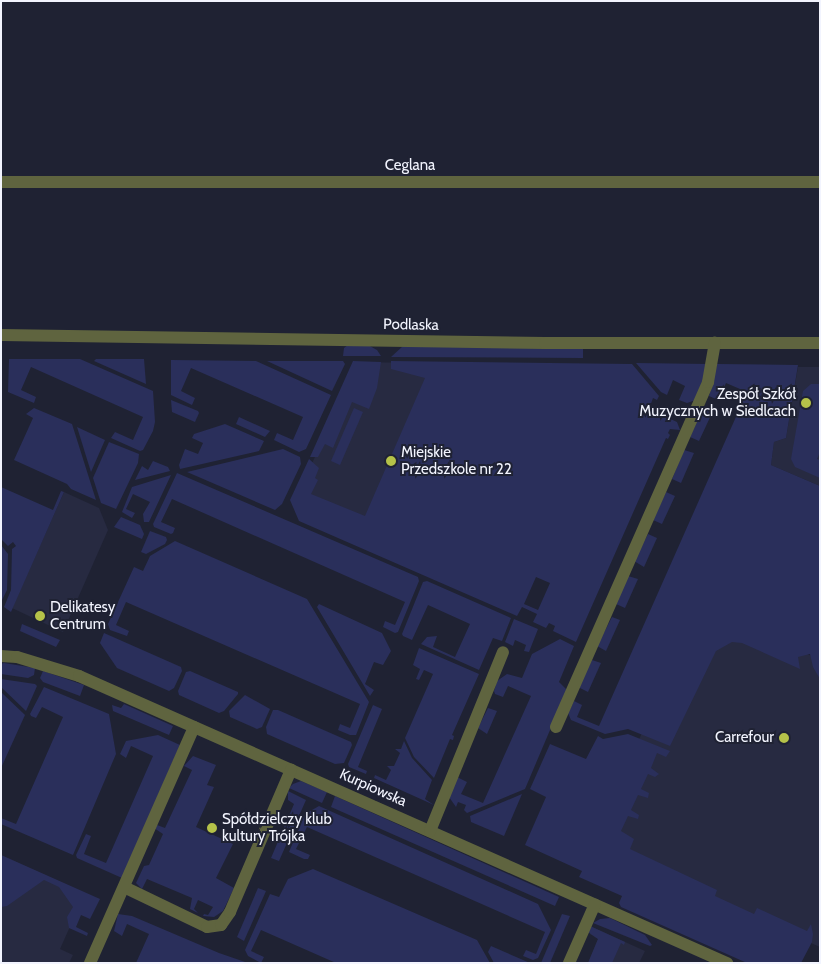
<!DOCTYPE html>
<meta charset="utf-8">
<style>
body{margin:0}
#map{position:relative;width:821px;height:964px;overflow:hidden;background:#1f2233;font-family:Cabin,sans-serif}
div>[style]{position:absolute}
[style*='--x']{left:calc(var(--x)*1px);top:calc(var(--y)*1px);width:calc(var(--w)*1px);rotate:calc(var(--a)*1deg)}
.built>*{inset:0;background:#272a41}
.green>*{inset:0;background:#2a2f5b}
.street>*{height:12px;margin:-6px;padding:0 6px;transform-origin:6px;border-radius:6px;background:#5f643f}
.dots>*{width:14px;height:14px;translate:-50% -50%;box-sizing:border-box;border:2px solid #1f2233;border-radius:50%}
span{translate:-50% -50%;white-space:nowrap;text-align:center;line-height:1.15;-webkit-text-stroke:4px #1f2233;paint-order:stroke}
.street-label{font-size:15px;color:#f2f4fe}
.poi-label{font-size:15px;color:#f2f4fe}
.right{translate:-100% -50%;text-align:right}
.left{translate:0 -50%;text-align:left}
.frame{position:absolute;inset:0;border:2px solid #f2f4fe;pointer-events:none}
</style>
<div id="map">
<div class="built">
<i style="clip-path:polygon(358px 362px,476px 364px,424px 560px,294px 503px)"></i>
<i style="clip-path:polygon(798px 367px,820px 367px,820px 486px,771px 465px,774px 442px,786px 438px)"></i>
<i style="clip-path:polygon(64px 492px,99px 508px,108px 530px,63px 632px,12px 608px)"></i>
<i style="clip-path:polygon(699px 614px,820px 659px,820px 947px,593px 847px,641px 735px)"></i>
<i style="clip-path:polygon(1px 855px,85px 893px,60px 949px,73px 955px,69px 963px,1px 963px)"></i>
<i style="clip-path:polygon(590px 926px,645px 951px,639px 963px,588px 963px,598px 939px,590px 934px)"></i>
</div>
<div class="green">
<i style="clip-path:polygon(348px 345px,368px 345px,377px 350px,381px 356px,343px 356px,344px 348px)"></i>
<i style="clip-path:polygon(403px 346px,583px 348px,583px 358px,391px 357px)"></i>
<i style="clip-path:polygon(9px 359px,80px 359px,153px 391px,155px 422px,153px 431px,143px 450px,140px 451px,111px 438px,115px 432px,133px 440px,143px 417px,31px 367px,21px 390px,36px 397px,34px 403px,8px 392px)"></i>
<i style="clip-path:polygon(96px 359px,144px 359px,146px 384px,94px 361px)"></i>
<i style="clip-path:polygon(171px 360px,256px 361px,331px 395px,306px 449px,299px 452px,274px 440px,277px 433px,293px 440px,303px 417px,191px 368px,181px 391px,195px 398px,192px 405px,171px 395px)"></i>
<i style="clip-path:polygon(267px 361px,343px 361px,345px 364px,332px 391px)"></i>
<i style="clip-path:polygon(353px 361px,381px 362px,377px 388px,369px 409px,352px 402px,333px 448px,325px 444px,318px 457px,310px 457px)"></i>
<i style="clip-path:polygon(evenodd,391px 361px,632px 364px,659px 396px,657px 400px,653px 398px,649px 409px,677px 422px,680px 430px,670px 429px,668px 433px,670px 435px,668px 439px,666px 438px,576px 642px,553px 631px,555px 626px,549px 623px,546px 628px,533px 622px,537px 614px,522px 607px,517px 616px,299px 521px,290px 500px,309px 459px,319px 468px,315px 478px,318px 480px,311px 494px,365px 516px,425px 378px,391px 369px,391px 361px,536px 577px,550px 583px,538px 610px,524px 604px,536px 577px)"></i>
<i style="clip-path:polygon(636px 363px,708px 364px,696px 400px,687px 403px,679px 400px,685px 386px,673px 380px,667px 395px,661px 392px)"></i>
<i style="clip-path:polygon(717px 364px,798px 365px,786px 438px,774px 442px,771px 465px,820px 486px,820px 679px,813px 667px,810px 654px,798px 657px,800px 669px,742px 643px,732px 642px,716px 651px,670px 746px,628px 729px,605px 734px,571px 720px,568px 713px,574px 701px,582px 705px,577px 717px,599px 726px,747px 392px,726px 383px,718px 400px,709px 396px)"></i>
<i style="clip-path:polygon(811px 384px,820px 384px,820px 452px,817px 459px,820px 460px,820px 478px,795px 467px,791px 459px,803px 391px)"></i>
<i style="clip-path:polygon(171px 400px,198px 411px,199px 413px,195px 422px,172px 412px)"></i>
<i style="clip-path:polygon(34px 408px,72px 424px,96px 500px,71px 489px,67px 484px,14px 460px,33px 418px,26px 414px)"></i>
<i style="clip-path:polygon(354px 408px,363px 412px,340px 465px,331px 461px)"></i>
<i style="clip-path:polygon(703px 408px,713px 411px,699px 441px,690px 437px)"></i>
<i style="clip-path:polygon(239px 417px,270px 431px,265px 437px,236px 424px)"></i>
<i style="clip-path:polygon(225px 424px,264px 441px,259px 451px,180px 469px,179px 465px,185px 449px,198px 454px,203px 443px,192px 438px,194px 434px)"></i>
<i style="clip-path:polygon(77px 427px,105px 440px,91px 472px)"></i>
<i style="clip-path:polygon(109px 442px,139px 454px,138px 463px,116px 509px,101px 503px,93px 478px)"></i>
<i style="clip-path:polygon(283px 449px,300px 457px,301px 464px,282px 504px,275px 510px,187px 472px)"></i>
<i style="clip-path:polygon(684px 450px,694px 453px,681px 483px,672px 479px)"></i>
<i style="clip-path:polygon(153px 461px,168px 467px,170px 471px,135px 480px,142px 466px,148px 470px)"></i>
<i style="clip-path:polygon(177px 473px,418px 577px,419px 581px,398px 632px,395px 633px,383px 627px,385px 621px,395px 625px,405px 602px,172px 499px,161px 522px,175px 528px,173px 533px,171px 534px,154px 527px,153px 524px)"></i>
<i style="clip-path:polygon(171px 475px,149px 522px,144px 522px,143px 514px,150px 502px,133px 494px,126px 509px,135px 513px,132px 518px,122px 512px,132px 487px)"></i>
<i style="clip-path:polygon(1px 487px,53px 510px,61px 491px,64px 492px,11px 612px,4px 607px,11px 590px,12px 549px,16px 546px,13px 542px,8px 546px,1px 539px)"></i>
<i style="clip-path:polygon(666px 492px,675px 496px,662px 524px,653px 520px)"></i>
<i style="clip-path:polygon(121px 517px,140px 525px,144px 534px,142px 539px,114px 527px)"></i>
<i style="clip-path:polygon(150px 531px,166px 537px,167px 540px,165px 544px,146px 554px,141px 552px)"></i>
<i style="clip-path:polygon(648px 534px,657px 538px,644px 567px,634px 561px)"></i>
<i style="clip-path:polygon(175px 541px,307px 599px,369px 702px,356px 735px,350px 735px,338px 730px,340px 724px,350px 728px,360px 704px,126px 602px,116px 625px,129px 631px,127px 636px,110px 630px,108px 624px,134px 567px,143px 571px,150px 556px)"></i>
<i style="clip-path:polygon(1px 545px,8px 554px,7px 590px,1px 602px)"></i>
<i style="clip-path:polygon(628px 576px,638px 579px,625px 608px,616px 604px)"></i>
<i style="clip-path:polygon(427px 581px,511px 618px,502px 641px,493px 638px,479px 670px,421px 644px,427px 637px,437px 636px,433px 647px,455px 657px,470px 624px,428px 605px,412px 640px,403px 636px,402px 634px,423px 582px)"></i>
<i style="clip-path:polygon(319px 604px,382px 633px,391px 651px,383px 665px,374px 662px,365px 684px,374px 690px,370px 696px,317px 607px)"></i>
<i style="clip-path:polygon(612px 617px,620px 620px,606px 651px,597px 646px)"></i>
<i style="clip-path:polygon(514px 619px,538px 629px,529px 652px,524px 651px,526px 645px,515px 640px,513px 646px,505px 642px)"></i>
<i style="clip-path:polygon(22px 624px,60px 640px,56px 647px,20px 631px)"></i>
<i style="clip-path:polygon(104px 633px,181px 667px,182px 671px,174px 688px,169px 691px,117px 668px,100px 643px)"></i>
<i style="clip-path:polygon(560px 639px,574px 646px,559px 682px,567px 690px,525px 789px,467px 813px,464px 810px,466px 805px,458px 802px,456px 807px,449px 797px,457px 777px,467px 782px,461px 794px,483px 803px,531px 696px,508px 686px,503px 697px,495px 694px,494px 691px,497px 681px,507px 674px,522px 678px,532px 654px)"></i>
<i style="clip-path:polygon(419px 648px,479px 674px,452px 735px,454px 736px,453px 740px,450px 739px,434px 778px,414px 757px,405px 738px,433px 674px,424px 670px,419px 680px,416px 679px,420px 669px,413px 665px)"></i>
<i style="clip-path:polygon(592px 660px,601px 663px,588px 692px,578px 687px)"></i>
<i style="clip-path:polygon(4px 663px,35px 668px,34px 675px,28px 678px,1px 674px,1px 664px)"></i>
<i style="clip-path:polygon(43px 671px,84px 685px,80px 696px,43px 682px,40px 678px)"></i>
<i style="clip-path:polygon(190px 671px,238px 692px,238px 694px,224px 711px,219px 713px,179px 695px,178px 691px,186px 672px)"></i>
<i style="clip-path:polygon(1px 679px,35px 684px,37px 686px,26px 711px,1px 687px)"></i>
<i style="clip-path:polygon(44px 687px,109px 714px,116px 754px,73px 855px,1px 824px,1px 818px,16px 824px,63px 717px,42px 707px,36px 718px,31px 716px,30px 714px)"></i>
<i style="clip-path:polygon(1px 692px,25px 715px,1px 768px)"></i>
<i style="clip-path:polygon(245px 695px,270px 709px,262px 727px,257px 729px,230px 717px,229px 711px)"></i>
<i style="clip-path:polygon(124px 704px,173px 726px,169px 735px,113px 711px,112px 705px,121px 708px)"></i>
<i style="clip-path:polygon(373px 705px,382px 709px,358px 767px,367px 771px,366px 774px,349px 767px,348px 764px)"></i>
<i style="clip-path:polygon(488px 708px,497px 711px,487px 734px,478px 728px)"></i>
<i style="clip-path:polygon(273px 710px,278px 710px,351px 742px,352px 745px,344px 763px,335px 764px,267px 734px,266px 727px)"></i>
<i style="clip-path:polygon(628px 734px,670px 751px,666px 757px,657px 753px,651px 768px,659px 774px,655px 777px,648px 774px,641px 789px,649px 793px,648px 798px,638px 795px,631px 810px,639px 815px,638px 819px,628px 816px,621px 831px,634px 839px,630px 849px,717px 890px,715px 896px,754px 914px,757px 908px,807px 931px,811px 924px,813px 934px,812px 942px,801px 963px,747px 963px,621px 907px,619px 903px,622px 896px,579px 877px,582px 871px,525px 845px,546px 797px,530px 789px,550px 744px,586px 759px,598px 736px,603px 739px)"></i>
<i style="clip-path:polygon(158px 735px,180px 745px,122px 878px,77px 858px,76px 855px,86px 834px,91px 836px,84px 854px,106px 863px,153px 756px,131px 746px,126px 758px,120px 754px,126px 741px)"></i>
<i style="clip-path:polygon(404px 741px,412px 758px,432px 780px,425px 799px,434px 805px,374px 778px,375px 775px,386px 780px,391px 770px,387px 766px,394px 766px,400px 753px,395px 749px,401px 749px)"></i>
<i style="clip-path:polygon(193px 756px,216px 765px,207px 785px,214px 787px,196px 827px,233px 844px,216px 878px,234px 888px,223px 911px,214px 917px,203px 916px,204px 914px,208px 915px,213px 907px,198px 900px,194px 909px,198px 913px,190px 909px,192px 898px,147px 879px,142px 889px,136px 883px,144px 866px,149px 865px,163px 834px,154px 828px,157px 825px,165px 828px,192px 770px,184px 766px)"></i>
<i style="clip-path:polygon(301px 781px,327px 792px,322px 803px,289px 788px,293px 784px)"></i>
<i style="clip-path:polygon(288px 791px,306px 800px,279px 861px,271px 858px,294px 804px,288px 800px)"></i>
<i style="clip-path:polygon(522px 794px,504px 836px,471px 822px,470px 816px)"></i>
<i style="clip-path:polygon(335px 796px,559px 897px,555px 906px,331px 807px)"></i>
<i style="clip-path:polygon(319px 806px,538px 904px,551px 930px,538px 958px,533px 960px,523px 956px,526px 950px,536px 954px,545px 932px,307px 827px,296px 849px,310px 855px,308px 859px,304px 859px,289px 852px,305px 814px)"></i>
<i style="clip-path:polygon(1px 855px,100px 899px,90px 919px,81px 915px,76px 927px,88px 933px,87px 936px,69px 928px,67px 917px,73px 907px,59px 887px,44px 880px,7px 906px,1px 907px)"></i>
<i style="clip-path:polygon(313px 869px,477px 940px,490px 963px,336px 963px,261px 930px,251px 951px,264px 957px,261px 963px,248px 956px,245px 950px,270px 894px,279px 897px,288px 879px)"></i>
<i style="clip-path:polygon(258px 888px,266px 891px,244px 941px,237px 937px)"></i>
<i style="clip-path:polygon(118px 914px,132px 916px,219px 953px,248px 963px,136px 963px,149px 934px,127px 924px,122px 936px,114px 931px)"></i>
<i style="clip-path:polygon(562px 914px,570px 916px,550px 963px,541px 963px)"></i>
<i style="clip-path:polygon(610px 918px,645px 935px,652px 945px,650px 946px,593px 923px,600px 919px)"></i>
<i style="clip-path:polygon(590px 926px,625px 942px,624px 945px,621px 943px,612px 963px,588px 963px,598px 939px,588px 932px)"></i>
<i style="clip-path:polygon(491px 946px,530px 963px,494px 963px,488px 952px)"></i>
</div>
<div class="street">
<i style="--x:1;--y:182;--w:819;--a:0"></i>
<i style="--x:1;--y:335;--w:544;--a:0.84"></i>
<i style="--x:545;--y:343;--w:275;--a:0"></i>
<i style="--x:1;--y:656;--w:16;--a:4"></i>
<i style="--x:17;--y:657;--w:65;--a:17"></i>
<i style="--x:79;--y:676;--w:709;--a:23.89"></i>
<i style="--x:556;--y:727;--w:377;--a:-66.2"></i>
<i style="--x:708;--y:382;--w:40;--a:-80"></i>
<i style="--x:430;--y:831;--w:193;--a:-67.8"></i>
<i style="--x:124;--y:887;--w:92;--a:25.7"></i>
<i style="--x:207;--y:927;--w:14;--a:-8"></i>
<i style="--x:221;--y:925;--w:16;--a:-55"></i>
<i style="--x:230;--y:912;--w:155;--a:-66.8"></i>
<i style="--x:90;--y:963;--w:258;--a:-66.2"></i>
<i style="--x:569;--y:963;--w:64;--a:-66.2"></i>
</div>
<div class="dots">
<i style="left:806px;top:403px;background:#b5c249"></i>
<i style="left:391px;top:461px;background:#b5c249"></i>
<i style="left:40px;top:616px;background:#b5c249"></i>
<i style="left:784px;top:738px;background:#b5c249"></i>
<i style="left:212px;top:828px;background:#b5c249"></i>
</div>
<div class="street-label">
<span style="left:410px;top:166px">Ceglana</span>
<span style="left:411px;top:325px;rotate:1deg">Podlaska</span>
<span style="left:373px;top:788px;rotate:24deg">Kurpiowska</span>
</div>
<div class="poi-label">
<span class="right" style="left:796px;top:403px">Zespół Szkół<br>Muzycznych w Siedlcach</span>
<span class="left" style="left:401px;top:461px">Miejskie<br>Przedszkole nr 22</span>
<span class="left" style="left:50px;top:616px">Delikatesy<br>Centrum</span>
<span class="right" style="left:774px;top:738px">Carrefour</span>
<span class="left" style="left:222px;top:828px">Spółdzielczy klub<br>kultury Trójka</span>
</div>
<div class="frame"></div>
</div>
